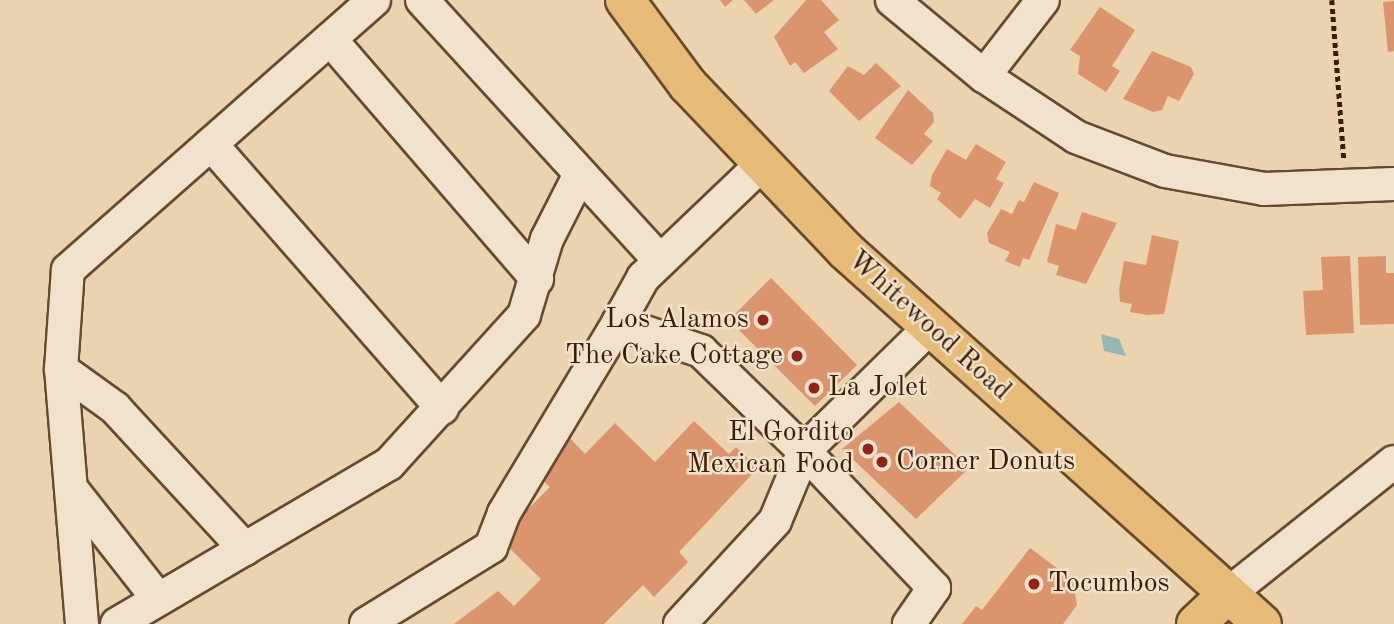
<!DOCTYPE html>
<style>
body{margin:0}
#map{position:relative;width:1394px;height:624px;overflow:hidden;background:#ebd3af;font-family:"Old Standard TT",serif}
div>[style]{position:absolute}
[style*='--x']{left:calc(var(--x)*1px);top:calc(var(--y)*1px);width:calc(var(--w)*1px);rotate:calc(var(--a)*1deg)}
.water>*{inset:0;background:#99b7b1}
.building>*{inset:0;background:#da956f}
.path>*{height:4.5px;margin-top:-2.25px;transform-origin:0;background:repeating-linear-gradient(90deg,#391c02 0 5px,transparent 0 8.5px)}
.roads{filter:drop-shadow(2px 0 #664a2d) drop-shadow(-2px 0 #664a2d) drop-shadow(0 2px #664a2d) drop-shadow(0 -2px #664a2d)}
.minor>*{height:32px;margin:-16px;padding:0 16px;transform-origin:16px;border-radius:16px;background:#f2e2cb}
.major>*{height:38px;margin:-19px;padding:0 19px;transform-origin:19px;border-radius:19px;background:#e6ba78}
.dots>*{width:19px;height:19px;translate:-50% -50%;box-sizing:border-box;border:4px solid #f2e2cb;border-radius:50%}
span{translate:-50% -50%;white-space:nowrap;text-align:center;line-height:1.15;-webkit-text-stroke:5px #f2e2cb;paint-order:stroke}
.poi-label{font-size:28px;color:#391c02}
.right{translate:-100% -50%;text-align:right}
.left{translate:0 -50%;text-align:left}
.street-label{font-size:28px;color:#391c02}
</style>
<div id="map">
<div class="water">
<i style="clip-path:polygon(1101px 334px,1119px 339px,1126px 356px,1104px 351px)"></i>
</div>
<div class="building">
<i style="clip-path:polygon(720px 0,733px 0,725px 7px)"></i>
<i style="clip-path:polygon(744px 0,774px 0,756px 14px)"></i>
<i style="clip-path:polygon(806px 0,821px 0,839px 20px,824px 32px,838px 49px,804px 73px,795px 62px,790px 66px,774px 37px)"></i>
<i style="clip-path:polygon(1394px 1px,1394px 51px,1388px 52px,1383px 2px)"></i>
<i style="clip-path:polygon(1100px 7px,1135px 30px,1112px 66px,1120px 71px,1106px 92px,1078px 74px,1080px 56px,1070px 50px)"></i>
<i style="clip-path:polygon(1152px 51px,1191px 67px,1194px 74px,1179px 101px,1168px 96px,1162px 110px,1153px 112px,1123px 99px)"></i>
<i style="clip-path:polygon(876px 63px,901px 86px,859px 121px,829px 91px,848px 66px,864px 75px)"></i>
<i style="clip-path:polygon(908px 90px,933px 113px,934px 122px,924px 134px,933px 141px,912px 165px,875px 138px)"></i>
<i style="clip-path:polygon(976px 144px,1006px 162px,996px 179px,1004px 183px,990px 208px,975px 199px,960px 219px,937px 199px,941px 193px,930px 186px,932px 175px,947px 149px,966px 160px)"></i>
<i style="clip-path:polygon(1034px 182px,1059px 193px,1029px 260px,1023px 258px,1020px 267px,1005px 261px,1010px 252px,989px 243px,987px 233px,1001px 209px,1012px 214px,1019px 200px,1024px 202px)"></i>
<i style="clip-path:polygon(1082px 212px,1117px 223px,1086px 284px,1056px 275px,1059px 266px,1047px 262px,1056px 224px,1076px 230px)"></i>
<i style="clip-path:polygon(1152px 235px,1179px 241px,1164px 314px,1148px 315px,1130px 312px,1132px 304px,1120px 302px,1119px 290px,1124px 261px,1146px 265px)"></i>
<i style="clip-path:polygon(1350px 256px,1354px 333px,1306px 335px,1303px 291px,1323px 290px,1321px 257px)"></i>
<i style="clip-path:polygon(1386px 256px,1386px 273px,1394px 273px,1394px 324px,1360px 325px,1358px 257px)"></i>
<i style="clip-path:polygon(771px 278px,857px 365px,815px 406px,729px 320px)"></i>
<i style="clip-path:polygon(899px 402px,969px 468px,916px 519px,842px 449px)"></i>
<i style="clip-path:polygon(694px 421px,729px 454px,736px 447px,758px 468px,679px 552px,688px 562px,654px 597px,643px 585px,604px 624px,454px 624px,498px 591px,514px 606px,541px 579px,499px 538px,550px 487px,533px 471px,568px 436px,585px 454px,615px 423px,655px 462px)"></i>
<i style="clip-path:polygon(1030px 548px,1073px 580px,1077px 605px,1063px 624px,962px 624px,976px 606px,982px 610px)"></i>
</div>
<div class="path">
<i style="--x:1332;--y:0;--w:160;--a:85.7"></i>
</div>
<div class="roads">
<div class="minor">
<i style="--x:422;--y:0;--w:353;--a:47.6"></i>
<i style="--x:892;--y:0;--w:119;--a:39.6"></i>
<i style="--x:984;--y:76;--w:110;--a:33.5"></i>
<i style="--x:1076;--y:137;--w:95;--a:20.9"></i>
<i style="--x:1165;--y:171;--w:101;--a:10.3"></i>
<i style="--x:1264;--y:189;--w:130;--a:-2.2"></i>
<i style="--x:330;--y:39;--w:317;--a:49.2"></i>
<i style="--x:984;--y:76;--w:96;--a:-52.2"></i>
<i style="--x:211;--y:144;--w:351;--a:48.8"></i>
<i style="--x:760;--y:166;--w:162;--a:136.3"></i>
<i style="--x:643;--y:278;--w:51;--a:119.1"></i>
<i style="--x:618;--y:323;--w:88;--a:18.6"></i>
<i style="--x:701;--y:351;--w:144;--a:44.2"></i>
<i style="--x:804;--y:451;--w:177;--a:-44.5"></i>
<i style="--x:61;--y:369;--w:67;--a:35.8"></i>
<i style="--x:115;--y:408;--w:192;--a:47.3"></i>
<i style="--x:804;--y:451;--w:189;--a:46.5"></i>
<i style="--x:934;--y:588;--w:44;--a:124.8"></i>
<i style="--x:71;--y:488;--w:141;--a:51.9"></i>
<i style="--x:1228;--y:594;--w:212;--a:-38.5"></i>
<i style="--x:82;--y:624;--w:256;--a:-94.7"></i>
<i style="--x:61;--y:369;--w:99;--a:-86"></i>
<i style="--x:68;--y:270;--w:408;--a:-41.4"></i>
<i style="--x:117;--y:624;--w:316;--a:-30.5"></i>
<i style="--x:389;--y:464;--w:201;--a:-47.8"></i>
<i style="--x:524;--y:315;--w:79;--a:-73.2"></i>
<i style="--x:547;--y:239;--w:71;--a:-63.1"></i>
<i style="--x:366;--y:624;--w:147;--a:-31.6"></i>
<i style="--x:491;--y:547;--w:36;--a:-69"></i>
<i style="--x:504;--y:513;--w:222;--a:-59"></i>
<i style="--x:680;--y:624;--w:140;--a:-47.3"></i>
<i style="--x:775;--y:521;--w:76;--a:-67.5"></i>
</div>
<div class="major">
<i style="--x:625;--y:0;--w:106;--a:53.5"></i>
<i style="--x:688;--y:85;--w:228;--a:46.4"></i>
<i style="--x:845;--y:250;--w:560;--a:41.89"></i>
<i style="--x:1196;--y:624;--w:44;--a:-43.2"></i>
</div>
</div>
<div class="dots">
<i style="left:763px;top:320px;background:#8f2418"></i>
<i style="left:797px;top:356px;background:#8f2418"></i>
<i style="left:814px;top:388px;background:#8f2418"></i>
<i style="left:868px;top:449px;background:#8f2418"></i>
<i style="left:882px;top:462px;background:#8f2418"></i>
<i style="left:1034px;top:584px;background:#8f2418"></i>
</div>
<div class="poi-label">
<span class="right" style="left:749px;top:320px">Los Alamos</span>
<span class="right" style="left:783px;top:356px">The Cake Cottage</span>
<span class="left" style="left:828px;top:388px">La Jolet</span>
<span class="right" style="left:854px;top:449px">El Gordito<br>Mexican Food</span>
<span class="left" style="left:896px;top:462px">Corner Donuts</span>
<span class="left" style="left:1048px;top:584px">Tocumbos</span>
</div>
<div class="street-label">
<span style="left:929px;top:326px;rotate:42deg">Whitewood Road</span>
</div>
</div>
